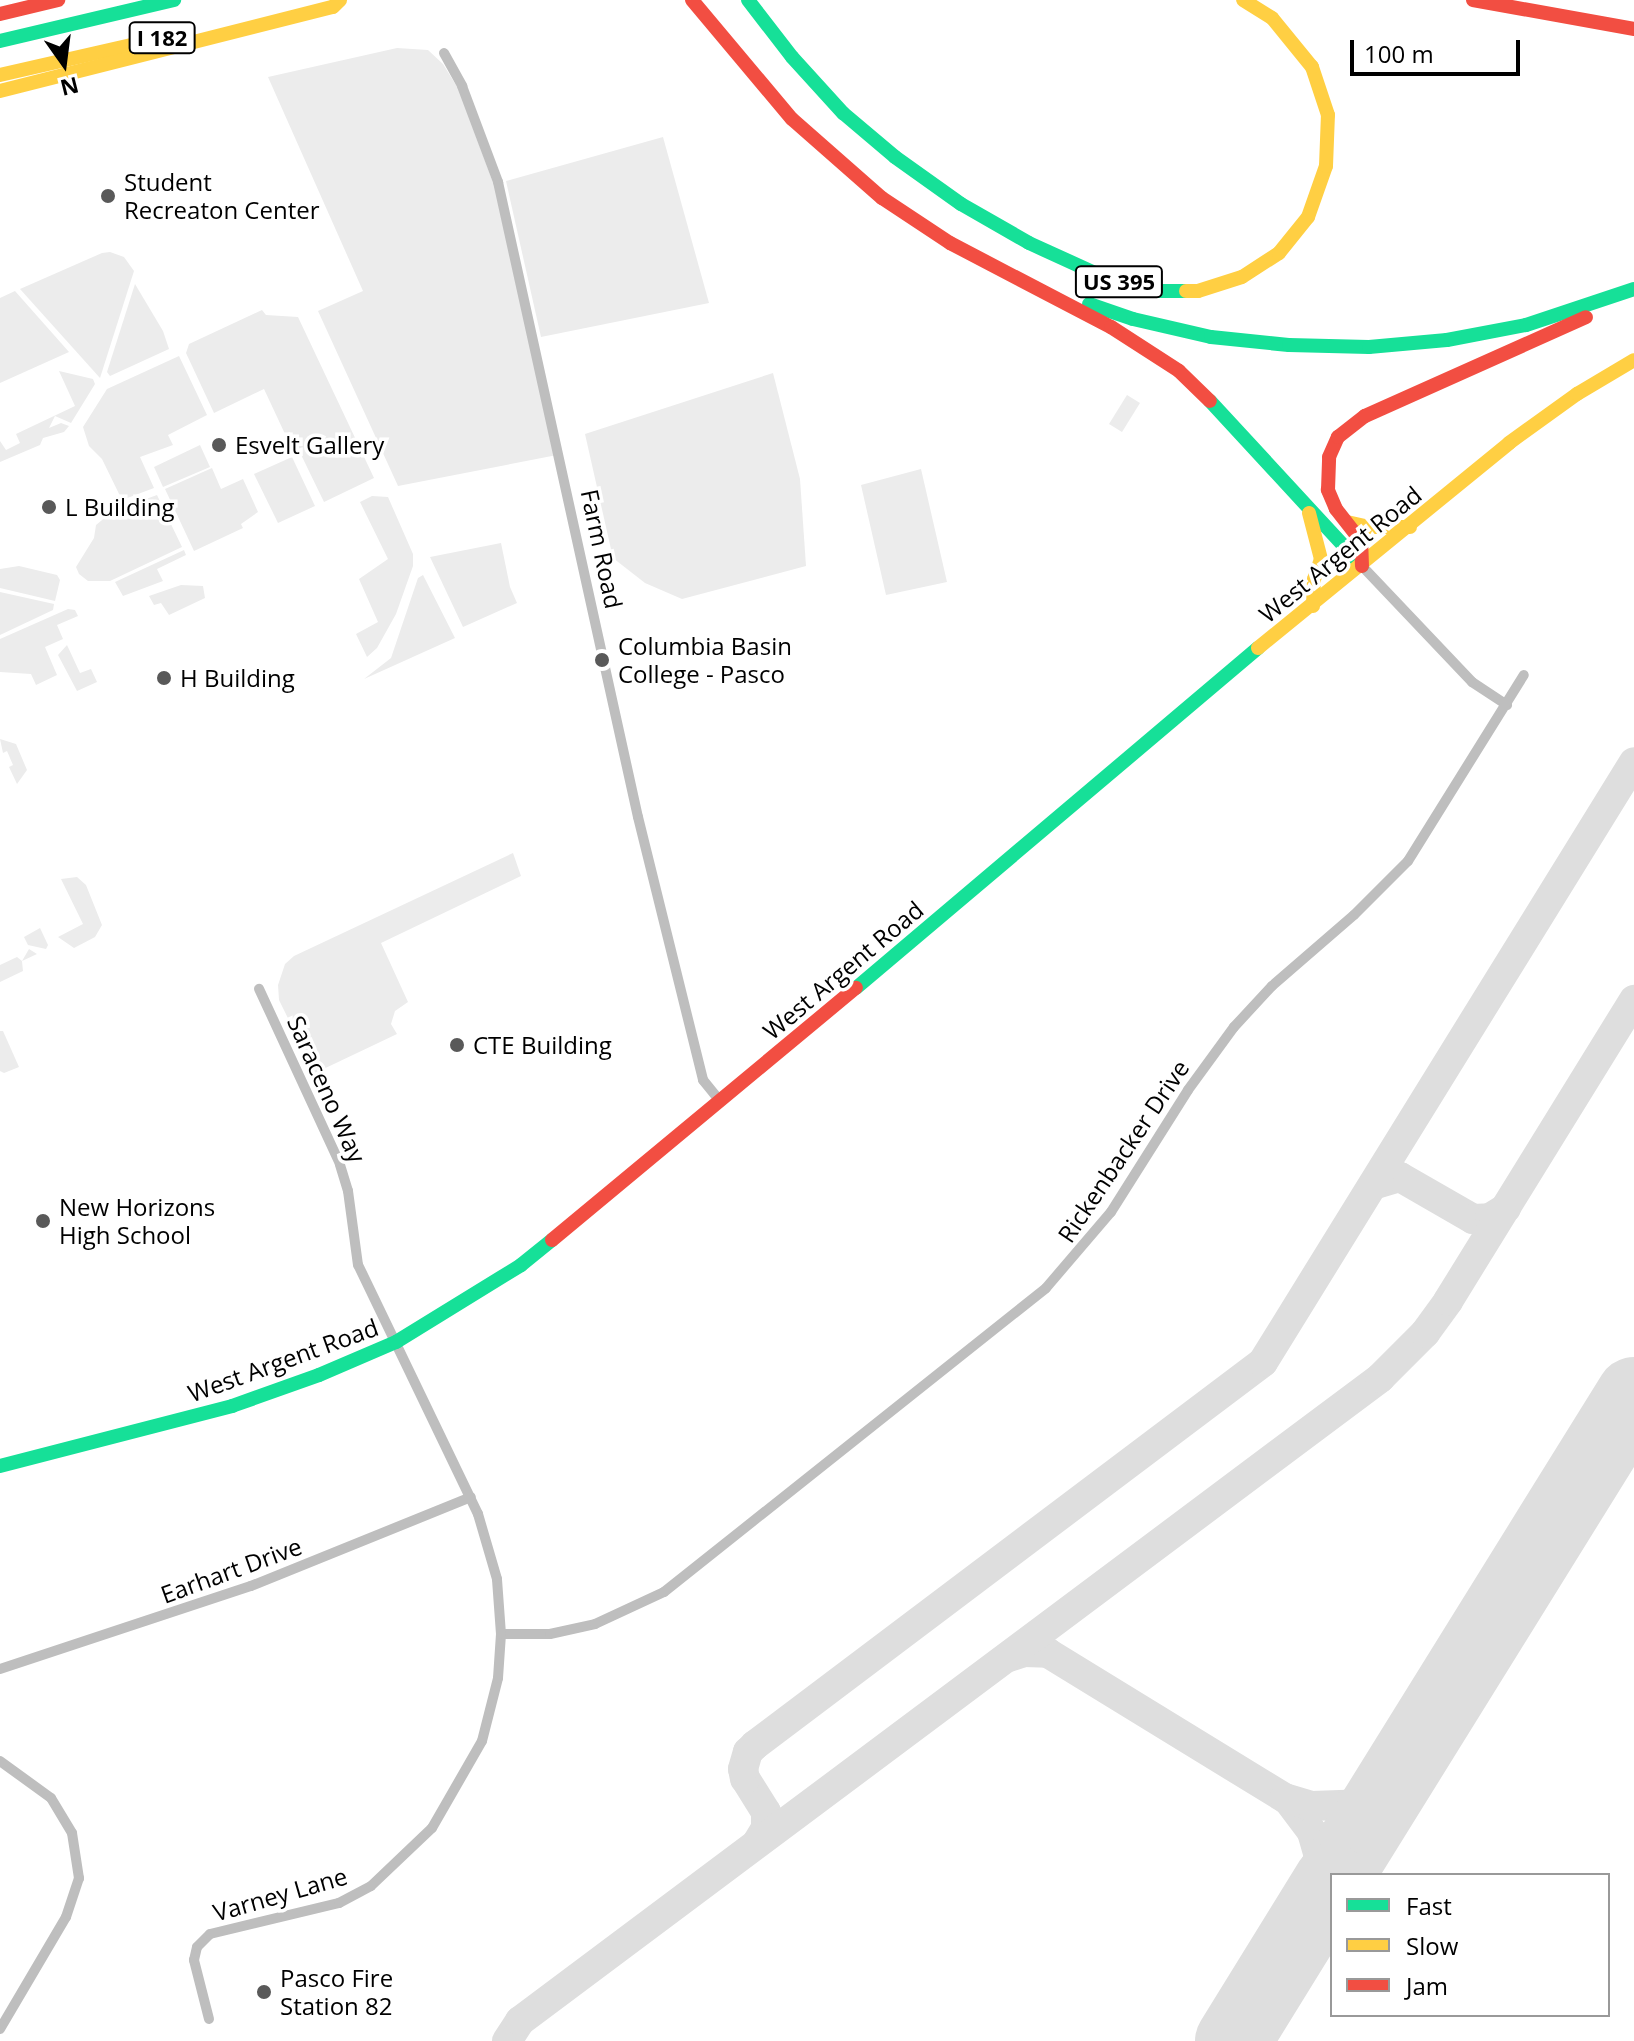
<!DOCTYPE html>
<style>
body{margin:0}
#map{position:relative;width:1634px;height:2041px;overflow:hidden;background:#fff;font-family:"Open Sans",sans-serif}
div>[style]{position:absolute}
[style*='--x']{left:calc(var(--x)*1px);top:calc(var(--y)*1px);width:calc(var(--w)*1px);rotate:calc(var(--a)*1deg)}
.green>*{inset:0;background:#ececec}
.taxiway>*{height:30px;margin:-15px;padding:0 15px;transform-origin:15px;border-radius:15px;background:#dedede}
.runway>*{height:76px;margin:-38px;padding:0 38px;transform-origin:38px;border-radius:38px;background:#dedede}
.street>*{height:10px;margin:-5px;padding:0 5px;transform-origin:5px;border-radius:5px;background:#bebebe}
.fast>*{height:14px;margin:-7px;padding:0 7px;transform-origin:7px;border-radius:7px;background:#16e098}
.slow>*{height:14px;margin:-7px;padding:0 7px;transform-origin:7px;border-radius:7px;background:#ffcf43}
.jam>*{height:14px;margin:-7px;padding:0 7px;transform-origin:7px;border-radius:7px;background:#f24e42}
.dots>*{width:22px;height:22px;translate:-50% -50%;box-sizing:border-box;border:4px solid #fff;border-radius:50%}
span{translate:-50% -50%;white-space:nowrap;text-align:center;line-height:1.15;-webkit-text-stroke:7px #fff;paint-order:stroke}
.shield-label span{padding:2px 6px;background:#fff;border:2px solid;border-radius:6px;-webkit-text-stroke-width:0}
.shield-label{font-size:22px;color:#000;font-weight:700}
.poi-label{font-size:24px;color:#000}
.left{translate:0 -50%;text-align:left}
.street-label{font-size:24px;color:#000}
.legend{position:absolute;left:1330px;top:1873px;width:280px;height:144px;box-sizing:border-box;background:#fff;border:2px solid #999;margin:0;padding:10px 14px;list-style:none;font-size:24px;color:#000}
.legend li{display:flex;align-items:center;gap:16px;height:40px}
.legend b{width:40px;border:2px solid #999}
.north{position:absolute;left:24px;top:24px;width:80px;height:80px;-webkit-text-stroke:6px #fff;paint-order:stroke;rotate:166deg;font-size:22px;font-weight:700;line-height:32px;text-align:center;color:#000}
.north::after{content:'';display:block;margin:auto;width:28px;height:36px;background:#000;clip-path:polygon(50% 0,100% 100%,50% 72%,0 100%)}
.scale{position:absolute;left:1350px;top:40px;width:170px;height:36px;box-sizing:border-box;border:4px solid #000;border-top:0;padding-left:10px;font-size:24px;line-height:28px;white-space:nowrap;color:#000;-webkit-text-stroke:6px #fff;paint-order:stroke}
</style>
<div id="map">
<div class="green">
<i style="clip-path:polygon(397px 48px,428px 50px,443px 64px,459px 90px,499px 199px,557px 455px,398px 486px,318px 311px,363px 291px,268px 77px)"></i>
<i style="clip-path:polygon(663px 137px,709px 303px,541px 337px,506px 181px)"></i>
<i style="clip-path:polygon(102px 253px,110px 252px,124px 257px,134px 271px,100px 378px,20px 289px)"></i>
<i style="clip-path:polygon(135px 284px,163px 331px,169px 349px,110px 376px,107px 372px)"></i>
<i style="clip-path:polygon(15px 291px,69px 352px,0 383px,0 298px)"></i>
<i style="clip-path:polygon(262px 310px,266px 315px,298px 317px,374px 478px,324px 502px,290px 432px,285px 434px,264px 389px,214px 413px,186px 353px,189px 344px)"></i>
<i style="clip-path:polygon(179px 356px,207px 415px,168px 435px,173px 445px,140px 457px,154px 488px,122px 500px,102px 459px,89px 446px,83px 427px,107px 389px)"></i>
<i style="clip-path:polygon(59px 371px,93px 379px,95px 384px,71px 423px,55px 416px,49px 428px,61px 423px,69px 426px,64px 432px,43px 438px,40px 445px,0 462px,0 441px,6px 450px,20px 443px,16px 434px,75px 406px)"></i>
<i style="clip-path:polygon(773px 373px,800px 479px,806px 566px,682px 599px,645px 583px,613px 558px,585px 434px)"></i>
<i style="clip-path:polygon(1127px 395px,1140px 403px,1122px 432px,1109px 424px)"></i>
<i style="clip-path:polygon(200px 445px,210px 467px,163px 487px,154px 467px)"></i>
<i style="clip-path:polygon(292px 457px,315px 506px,278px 523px,254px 474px)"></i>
<i style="clip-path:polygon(212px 468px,221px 489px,243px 479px,258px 512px,241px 524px,243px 528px,194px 551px,165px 489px)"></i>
<i style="clip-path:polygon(921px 469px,947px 582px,886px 595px,861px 485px)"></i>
<i style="clip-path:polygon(157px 495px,182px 547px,110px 581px,88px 581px,79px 574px,76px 567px,94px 538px,96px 525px,113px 511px)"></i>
<i style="clip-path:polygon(372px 496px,388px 497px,413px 554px,413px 566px,396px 614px,377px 648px,367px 657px,356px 634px,378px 622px,359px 579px,388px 559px,360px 502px)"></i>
<i style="clip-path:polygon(501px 543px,510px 587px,517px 603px,463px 627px,430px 557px)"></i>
<i style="clip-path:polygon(184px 550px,186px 555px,157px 569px,163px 581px,123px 596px,115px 582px)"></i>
<i style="clip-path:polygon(19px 566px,57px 575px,60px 580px,55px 601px,0 588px,0 569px)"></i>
<i style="clip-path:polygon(423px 575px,455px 638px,364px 679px,391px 658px,418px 578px)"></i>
<i style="clip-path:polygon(181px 585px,203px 586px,205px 598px,169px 615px,161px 603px,154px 605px,149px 596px)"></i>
<i style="clip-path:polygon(0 592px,54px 604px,53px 610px,0 635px)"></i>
<i style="clip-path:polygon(68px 609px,75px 610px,78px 616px,57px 625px,63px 639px,45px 647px,57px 675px,36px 685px,31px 674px,0 672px,0 639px)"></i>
<i style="clip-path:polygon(67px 645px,80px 673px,91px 669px,97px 682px,77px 691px,58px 655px)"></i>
<i style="clip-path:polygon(0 739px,16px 744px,27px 770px,17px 784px,9px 767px,13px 765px,7px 751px,3px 753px)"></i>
<i style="clip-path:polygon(513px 853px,521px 876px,381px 943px,408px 1002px,395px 1011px,391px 1024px,397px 1034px,315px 1073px,279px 1000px,278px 985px,285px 964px,294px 956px)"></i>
<i style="clip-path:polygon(77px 877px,86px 885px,102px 925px,95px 937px,74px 948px,58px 937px,83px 924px,61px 879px)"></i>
<i style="clip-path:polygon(40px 928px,48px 945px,46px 949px,28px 945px,24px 937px)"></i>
<i style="clip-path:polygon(29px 949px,37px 954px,22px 961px,23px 971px,0 982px,0 965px,17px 957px,22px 961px)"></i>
<i style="clip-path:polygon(0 1031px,3px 1031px,19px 1067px,4px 1073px,0 1071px)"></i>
</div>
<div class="taxiway">
<i style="--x:1373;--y:1185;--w:28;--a:-17"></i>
<i style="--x:1400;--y:1177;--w:84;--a:29.9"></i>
<i style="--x:1473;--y:1219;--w:17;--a:-3"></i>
<i style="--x:1490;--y:1218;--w:19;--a:-32"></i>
<i style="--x:1009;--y:1657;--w:16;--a:-18"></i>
<i style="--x:1024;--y:1652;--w:24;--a:2"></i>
<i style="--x:1048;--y:1653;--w:281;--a:31.5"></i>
<i style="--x:1288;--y:1800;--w:40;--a:53"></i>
<i style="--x:1312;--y:1832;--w:32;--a:74"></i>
<i style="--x:1321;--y:1863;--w:28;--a:94"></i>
<i style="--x:1319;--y:1891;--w:32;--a:112"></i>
<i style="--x:1285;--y:1798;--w:28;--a:17"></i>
<i style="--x:1312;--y:1806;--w:35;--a:-2"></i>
<i style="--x:1347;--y:1805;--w:26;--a:-23"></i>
<i style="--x:1371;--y:1795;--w:43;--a:-41.2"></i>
<i style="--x:757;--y:1843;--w:17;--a:-59"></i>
<i style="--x:766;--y:1828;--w:16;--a:-90"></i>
<i style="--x:766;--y:1812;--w:39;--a:-122"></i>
<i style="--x:745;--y:1779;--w:10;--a:-101"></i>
<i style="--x:743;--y:1769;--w:18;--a:-74"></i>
<i style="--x:748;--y:1752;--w:10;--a:-45"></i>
<i style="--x:755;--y:1745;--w:636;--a:-37.01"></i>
<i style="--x:1263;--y:1362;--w:705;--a:-58.27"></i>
<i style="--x:507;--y:2041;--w:24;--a:-57"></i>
<i style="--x:520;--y:2021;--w:1074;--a:-36.78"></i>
<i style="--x:1380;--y:1378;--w:64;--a:-45"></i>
<i style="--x:1425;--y:1333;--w:39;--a:-54"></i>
<i style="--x:1448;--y:1301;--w:354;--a:-58.3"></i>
</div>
<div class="runway">
<i style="--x:1336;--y:1875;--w:565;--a:-58.17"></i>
<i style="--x:1233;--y:2041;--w:188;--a:-58.3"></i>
</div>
<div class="street">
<i style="--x:444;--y:53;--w:38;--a:61"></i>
<i style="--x:462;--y:86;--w:103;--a:69.4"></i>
<i style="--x:498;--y:182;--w:650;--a:77.57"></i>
<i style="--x:638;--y:817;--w:271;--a:76.1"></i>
<i style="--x:703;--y:1080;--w:28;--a:51"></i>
<i style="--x:1362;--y:566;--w:160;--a:46.5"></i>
<i style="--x:1472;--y:682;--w:42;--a:33.3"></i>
<i style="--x:501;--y:1634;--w:49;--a:0"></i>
<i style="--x:550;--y:1634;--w:46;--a:-12.5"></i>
<i style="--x:595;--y:1624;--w:76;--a:-24.9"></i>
<i style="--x:664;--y:1592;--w:488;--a:-38.5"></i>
<i style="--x:1046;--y:1288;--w:100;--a:-49.5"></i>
<i style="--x:1111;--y:1212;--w:144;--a:-57.7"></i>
<i style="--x:1188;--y:1090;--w:78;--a:-53.9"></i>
<i style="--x:1234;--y:1027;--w:56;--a:-47.2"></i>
<i style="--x:1272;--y:986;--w:108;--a:-40.9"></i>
<i style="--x:1354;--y:915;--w:76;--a:-45"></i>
<i style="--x:1408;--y:861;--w:219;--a:-58.1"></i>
<i style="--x:0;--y:1669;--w:264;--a:-18.3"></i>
<i style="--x:251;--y:1586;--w:237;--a:-22"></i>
<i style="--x:0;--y:1761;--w:63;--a:36"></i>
<i style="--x:51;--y:1798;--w:41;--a:59"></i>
<i style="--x:72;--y:1833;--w:46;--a:81.2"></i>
<i style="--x:79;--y:1878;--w:41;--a:108.4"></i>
<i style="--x:66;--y:1917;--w:130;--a:120.5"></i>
<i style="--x:209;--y:2019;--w:61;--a:-104.3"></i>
<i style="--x:194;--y:1960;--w:13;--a:-77"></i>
<i style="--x:197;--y:1947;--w:18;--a:-45"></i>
<i style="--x:210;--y:1934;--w:133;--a:-13.5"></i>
<i style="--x:339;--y:1903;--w:36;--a:-28"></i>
<i style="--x:371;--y:1886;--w:84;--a:-43.6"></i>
<i style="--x:432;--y:1828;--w:100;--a:-60.1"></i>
<i style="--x:482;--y:1741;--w:65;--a:-75.7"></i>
<i style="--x:498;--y:1678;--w:44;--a:-86.1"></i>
<i style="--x:501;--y:1634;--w:55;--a:-94.2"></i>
<i style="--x:497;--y:1579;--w:68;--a:-106.3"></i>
<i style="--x:478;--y:1514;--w:276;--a:-115.7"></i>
<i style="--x:358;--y:1265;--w:75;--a:-97.7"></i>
<i style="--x:348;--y:1191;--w:28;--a:-107"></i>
<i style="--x:340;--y:1164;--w:193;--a:-114.8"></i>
</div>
<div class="fast">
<i style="--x:748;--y:0;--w:72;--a:52.3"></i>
<i style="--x:792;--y:57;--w:76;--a:47.7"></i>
<i style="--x:843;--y:113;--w:68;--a:40.2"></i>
<i style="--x:895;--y:157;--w:81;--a:35.5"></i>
<i style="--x:961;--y:204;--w:78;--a:29.8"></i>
<i style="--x:1029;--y:243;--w:87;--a:24.5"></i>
<i style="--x:1108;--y:279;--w:45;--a:15.6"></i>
<i style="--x:1151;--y:291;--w:35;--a:0"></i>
<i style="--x:0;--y:41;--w:179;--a:-13.3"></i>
<i style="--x:1089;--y:304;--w:46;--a:18.8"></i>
<i style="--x:1133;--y:319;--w:80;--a:13"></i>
<i style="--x:1211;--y:337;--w:78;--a:5.9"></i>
<i style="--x:1289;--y:345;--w:80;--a:1.4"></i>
<i style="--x:1369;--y:347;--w:78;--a:-5.1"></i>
<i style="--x:1447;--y:340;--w:80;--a:-10.8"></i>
<i style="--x:1526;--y:325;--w:114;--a:-18.4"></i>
<i style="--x:1210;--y:401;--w:224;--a:47.3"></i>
<i style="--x:856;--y:988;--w:527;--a:-40.22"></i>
<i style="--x:0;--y:1466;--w:240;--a:-14.5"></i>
<i style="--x:232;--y:1406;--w:92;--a:-19.6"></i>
<i style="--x:319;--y:1375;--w:84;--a:-23.2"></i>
<i style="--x:396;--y:1342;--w:147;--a:-31.6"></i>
<i style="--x:521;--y:1265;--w:40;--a:-39"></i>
</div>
<div class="slow">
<i style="--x:0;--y:75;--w:157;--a:-12.9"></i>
<i style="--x:0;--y:91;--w:343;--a:-14.2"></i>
<i style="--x:333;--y:7;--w:10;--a:-45"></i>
<i style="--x:1186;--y:291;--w:12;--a:0"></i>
<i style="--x:1198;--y:291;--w:46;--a:-17.7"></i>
<i style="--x:1242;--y:277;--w:44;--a:-33"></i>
<i style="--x:1279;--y:253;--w:46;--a:-51.1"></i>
<i style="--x:1308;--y:217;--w:54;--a:-70.6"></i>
<i style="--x:1326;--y:166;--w:51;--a:-87.8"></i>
<i style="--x:1328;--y:115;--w:51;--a:-108.4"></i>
<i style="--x:1312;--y:67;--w:63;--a:-129.2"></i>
<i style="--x:1272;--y:18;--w:34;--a:-148"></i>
<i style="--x:1309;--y:513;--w:48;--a:75.4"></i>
<i style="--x:1321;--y:559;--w:21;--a:109"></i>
<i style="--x:1314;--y:579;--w:27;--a:92"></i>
<i style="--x:1347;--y:522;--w:23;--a:13"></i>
<i style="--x:1369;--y:527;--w:41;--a:0"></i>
<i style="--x:1258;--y:648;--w:324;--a:-39.2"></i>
<i style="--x:1509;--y:443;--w:84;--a:-35.8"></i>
<i style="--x:1577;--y:394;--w:66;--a:-30.8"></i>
</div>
<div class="jam">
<i style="--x:692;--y:0;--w:155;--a:50"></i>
<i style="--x:792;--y:119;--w:120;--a:41.3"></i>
<i style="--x:882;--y:198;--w:82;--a:33.5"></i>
<i style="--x:950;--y:243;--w:182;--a:27.6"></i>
<i style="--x:1111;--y:327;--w:81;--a:32.9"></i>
<i style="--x:1179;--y:371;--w:43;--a:44.1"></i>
<i style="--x:1473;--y:0;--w:164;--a:10.2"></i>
<i style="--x:0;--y:14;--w:60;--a:-13.6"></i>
<i style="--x:1362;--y:566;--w:25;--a:-92"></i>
<i style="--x:1361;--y:541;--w:41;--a:-128"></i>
<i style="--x:1336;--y:509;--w:21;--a:-113"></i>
<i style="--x:1328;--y:490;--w:33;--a:-88"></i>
<i style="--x:1329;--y:457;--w:22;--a:-66"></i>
<i style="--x:1338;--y:437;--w:34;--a:-38"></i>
<i style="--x:1365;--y:416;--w:242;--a:-24.1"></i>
<i style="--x:552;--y:1240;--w:395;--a:-39.7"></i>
</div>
<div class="dots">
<i style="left:108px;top:196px;background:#595959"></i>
<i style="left:219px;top:445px;background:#595959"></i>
<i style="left:49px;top:507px;background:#595959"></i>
<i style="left:602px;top:660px;background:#595959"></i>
<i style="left:164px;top:678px;background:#595959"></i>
<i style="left:457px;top:1045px;background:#595959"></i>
<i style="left:43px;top:1221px;background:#595959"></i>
<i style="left:264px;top:1992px;background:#595959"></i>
</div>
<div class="shield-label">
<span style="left:162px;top:38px">I 182</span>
<span style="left:1119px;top:282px">US 395</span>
</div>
<div class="poi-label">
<span class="left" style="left:124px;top:196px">Student<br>Recreaton Center</span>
<span class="left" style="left:235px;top:445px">Esvelt Gallery</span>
<span class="left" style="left:65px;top:507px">L Building</span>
<span class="left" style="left:618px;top:660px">Columbia Basin<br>College - Pasco</span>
<span class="left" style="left:180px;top:678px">H Building</span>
<span class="left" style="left:473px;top:1045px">CTE Building</span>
<span class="left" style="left:59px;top:1221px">New Horizons<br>High School</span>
<span class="left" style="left:280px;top:1992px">Pasco Fire<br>Station 82</span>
</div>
<div class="street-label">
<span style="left:602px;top:549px;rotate:78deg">Farm Road</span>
<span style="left:1340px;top:554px;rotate:-39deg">West Argent Road</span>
<span style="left:843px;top:970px;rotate:-40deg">West Argent Road</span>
<span style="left:327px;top:1089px;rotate:66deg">Saraceno Way</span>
<span style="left:1123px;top:1151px;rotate:-56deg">Rickenbacker Drive</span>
<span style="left:283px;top:1360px;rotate:-20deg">West Argent Road</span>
<span style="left:231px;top:1570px;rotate:-20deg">Earhart Drive</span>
<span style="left:280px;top:1894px;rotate:-16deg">Varney Lane</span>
</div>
<ul class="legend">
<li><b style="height:10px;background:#16e098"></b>Fast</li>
<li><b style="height:10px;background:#ffcf43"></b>Slow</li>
<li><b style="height:10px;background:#f24e42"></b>Jam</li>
</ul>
<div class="north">N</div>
<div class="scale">100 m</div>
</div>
